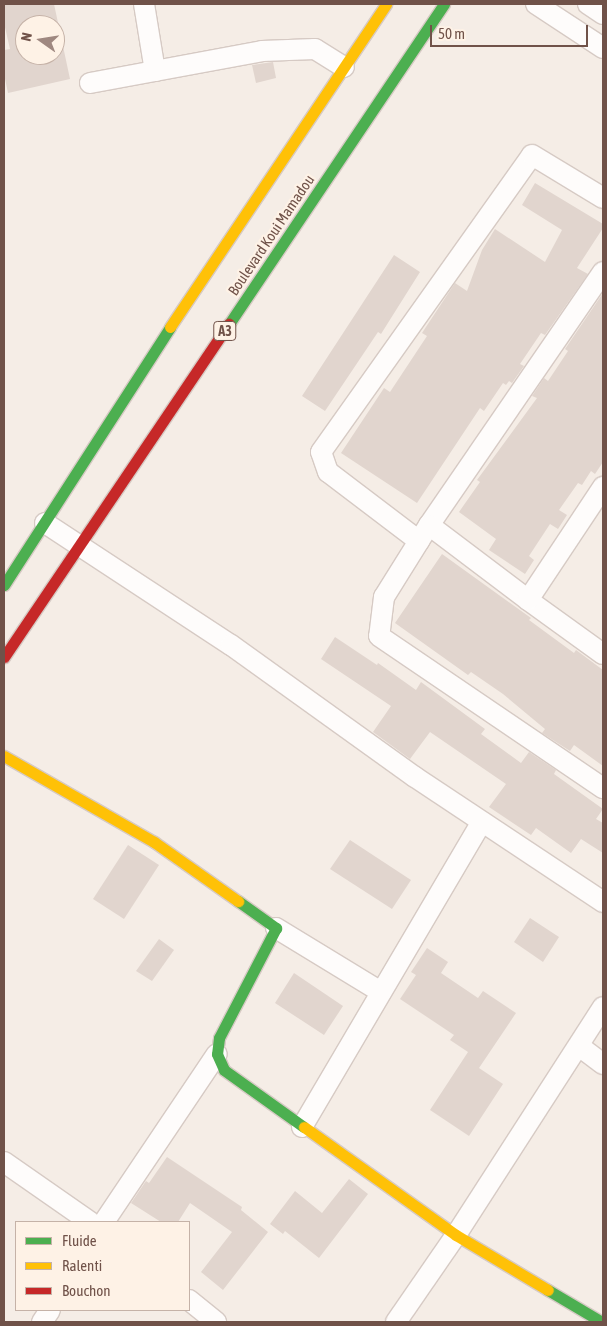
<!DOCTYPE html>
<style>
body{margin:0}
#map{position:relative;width:607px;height:1326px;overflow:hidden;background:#f5ede6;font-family:"Asap Condensed",sans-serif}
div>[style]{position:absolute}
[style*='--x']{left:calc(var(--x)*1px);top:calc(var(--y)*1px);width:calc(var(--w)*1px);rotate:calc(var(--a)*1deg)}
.building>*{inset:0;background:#e1d5ce}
.roads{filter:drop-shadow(1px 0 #d6cac4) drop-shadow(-1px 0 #d6cac4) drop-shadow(0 1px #d6cac4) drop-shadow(0 -1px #d6cac4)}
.street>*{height:20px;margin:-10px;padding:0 10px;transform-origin:10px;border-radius:10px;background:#fefcfb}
.fast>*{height:11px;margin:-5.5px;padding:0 5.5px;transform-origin:5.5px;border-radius:5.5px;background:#4caf50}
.slow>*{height:11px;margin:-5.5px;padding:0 5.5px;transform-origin:5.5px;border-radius:5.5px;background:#ffc107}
.jam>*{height:11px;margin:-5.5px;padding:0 5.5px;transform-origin:5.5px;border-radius:5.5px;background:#c62828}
span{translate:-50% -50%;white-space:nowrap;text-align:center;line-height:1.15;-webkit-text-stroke:4.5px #fef2e6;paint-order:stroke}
.shield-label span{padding:1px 4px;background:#fef2e6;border:1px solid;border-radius:4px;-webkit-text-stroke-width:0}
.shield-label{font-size:14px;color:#705249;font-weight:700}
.street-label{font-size:15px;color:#705249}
.frame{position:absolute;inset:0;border:5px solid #705249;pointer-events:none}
.legend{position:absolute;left:15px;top:1221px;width:175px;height:90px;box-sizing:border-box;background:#fef2e6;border:1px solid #c5b2a7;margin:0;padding:6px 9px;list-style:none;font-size:15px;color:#705249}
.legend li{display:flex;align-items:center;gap:10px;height:25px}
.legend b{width:25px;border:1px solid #c5b2a7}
.north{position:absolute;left:15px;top:15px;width:50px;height:50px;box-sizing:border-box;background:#fef2e6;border:1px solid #c5b2a7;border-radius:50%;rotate:283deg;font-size:14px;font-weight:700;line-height:20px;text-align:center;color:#705249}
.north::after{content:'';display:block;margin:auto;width:18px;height:22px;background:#9f8880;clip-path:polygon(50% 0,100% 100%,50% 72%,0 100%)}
.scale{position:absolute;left:430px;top:25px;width:158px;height:22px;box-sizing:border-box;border:2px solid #705249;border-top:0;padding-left:6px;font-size:15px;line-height:18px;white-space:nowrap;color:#705249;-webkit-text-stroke:4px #fef2e6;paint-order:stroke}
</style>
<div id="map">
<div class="building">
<i style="clip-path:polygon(evenodd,4px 4px,54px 4px,70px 79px,8px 93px,4px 74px,4px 50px,10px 49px,4px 23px,4px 4px,25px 25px,55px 25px,55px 55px,25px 55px,25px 25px)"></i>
<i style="clip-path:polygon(273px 62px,276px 78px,256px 83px,252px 65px)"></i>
<i style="clip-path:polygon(535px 183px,603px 224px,603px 228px,577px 268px,588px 274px,545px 335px,541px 333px,520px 364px,524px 366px,512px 383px,509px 381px,506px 385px,503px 383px,484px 411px,480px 408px,417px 503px,341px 453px,384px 388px,390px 392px,427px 336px,422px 333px,455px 283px,467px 291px,482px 250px,495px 229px,545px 262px,562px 230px,522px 205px)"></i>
<i style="clip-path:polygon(394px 255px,420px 272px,381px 334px,378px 332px,325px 411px,302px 396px)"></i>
<i style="clip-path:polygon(603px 293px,603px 462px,595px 474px,591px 471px,582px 485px,578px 483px,559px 510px,567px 515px,558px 529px,550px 524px,529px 556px,534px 560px,525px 574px,489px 550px,496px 539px,459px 512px,480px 482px,477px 480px,537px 398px,532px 396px,544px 378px,548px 381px,568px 351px,565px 349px)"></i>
<i style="clip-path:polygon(442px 554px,531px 618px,529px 620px,574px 653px,576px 650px,603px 670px,603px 766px,574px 745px,570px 751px,542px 733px,545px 729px,503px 694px,471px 672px,468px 675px,395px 623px)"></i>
<i style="clip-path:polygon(335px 637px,377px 665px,378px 663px,416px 690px,421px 682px,485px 729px,481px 734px,521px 763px,529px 752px,556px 770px,554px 774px,603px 809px,596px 819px,603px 823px,603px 853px,581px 839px,571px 853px,536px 828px,531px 835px,489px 807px,506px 784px,430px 732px,410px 759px,373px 732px,391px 706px,321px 659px)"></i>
<i style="clip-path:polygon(350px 840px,411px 880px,392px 909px,330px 869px)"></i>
<i style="clip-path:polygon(128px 845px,159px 865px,124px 919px,93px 899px)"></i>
<i style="clip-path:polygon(530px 918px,559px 937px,543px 962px,514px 942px)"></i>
<i style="clip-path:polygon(159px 939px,174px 950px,152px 981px,136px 971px)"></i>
<i style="clip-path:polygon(427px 948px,448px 962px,441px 973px,478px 998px,483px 991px,516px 1013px,479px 1068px,503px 1084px,469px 1136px,430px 1110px,468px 1052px,450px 1040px,454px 1035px,400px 999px,416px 975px,411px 972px)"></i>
<i style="clip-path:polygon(294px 973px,343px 1006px,324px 1035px,275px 1003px)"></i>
<i style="clip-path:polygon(167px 1157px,242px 1207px,241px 1210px,268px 1232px,223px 1290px,201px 1272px,232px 1232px,190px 1203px,178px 1222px,161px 1222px,131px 1203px,146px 1181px,149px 1183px)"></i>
<i style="clip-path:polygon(349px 1179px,368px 1194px,319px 1258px,285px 1231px,283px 1234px,270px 1224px,295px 1191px,322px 1213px)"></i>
</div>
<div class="roads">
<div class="street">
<i style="--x:144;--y:4;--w:68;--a:80.7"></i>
<i style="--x:536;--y:4;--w:80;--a:33.3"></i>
<i style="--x:588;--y:4;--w:18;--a:34"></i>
<i style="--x:90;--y:83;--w:175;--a:-10.5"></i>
<i style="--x:262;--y:51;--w:53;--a:-2.2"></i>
<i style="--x:315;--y:49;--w:34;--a:32"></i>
<i style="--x:603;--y:272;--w:307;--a:124.5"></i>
<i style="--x:429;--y:525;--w:85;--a:122"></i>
<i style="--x:384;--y:597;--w:39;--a:97"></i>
<i style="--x:379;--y:636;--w:271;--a:34.2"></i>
<i style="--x:45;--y:523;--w:222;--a:33.3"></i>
<i style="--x:231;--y:645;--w:226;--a:35.7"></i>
<i style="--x:415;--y:777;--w:226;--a:33.6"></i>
<i style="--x:429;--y:525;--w:124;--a:37.1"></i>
<i style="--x:528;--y:600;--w:92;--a:35.8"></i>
<i style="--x:419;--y:541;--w:114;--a:-142.8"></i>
<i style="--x:328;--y:472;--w:21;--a:-109"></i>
<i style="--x:321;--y:452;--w:364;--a:-54.6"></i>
<i style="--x:532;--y:155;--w:83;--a:31.2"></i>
<i style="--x:528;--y:600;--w:136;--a:-56.4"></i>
<i style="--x:276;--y:928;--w:123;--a:31.4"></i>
<i style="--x:579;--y:1046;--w:30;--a:37"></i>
<i style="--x:302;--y:1127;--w:354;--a:-59.5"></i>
<i style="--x:4;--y:1162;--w:105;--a:34.9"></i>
<i style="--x:104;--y:1222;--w:202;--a:-56.1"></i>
<i style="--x:189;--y:1300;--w:35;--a:39"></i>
<i style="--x:42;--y:1322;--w:14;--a:-56"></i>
<i style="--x:396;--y:1322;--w:106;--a:-55.4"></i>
<i style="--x:456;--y:1235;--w:271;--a:-57.2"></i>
</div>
<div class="fast">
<i style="--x:229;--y:324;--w:386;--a:-56.1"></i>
<i style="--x:4;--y:585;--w:307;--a:-57.2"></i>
<i style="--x:238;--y:901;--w:47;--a:35.4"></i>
<i style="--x:276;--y:928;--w:124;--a:117.4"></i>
<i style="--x:219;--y:1038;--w:16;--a:97"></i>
<i style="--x:217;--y:1054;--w:17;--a:66"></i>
<i style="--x:224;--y:1070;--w:98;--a:35.5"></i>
<i style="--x:548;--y:1290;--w:63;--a:30.7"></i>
</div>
<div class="slow">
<i style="--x:170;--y:327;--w:389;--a:-56.2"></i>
<i style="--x:4;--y:756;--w:173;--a:29.8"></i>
<i style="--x:154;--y:842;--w:103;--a:35.1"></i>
<i style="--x:304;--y:1127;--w:186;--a:35.4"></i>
<i style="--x:456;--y:1235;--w:107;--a:30.9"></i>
</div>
<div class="jam">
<i style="--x:4;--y:657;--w:402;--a:-56"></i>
</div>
</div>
<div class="shield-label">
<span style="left:225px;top:331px">A3</span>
</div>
<div class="street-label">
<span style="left:271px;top:235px;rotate:-56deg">Boulevard Koui Mamadou</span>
</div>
<div class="frame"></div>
<ul class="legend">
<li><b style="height:6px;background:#4caf50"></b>Fluide</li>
<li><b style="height:6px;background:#ffc107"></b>Ralenti</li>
<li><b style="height:6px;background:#c62828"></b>Bouchon</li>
</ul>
<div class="north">N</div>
<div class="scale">50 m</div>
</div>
